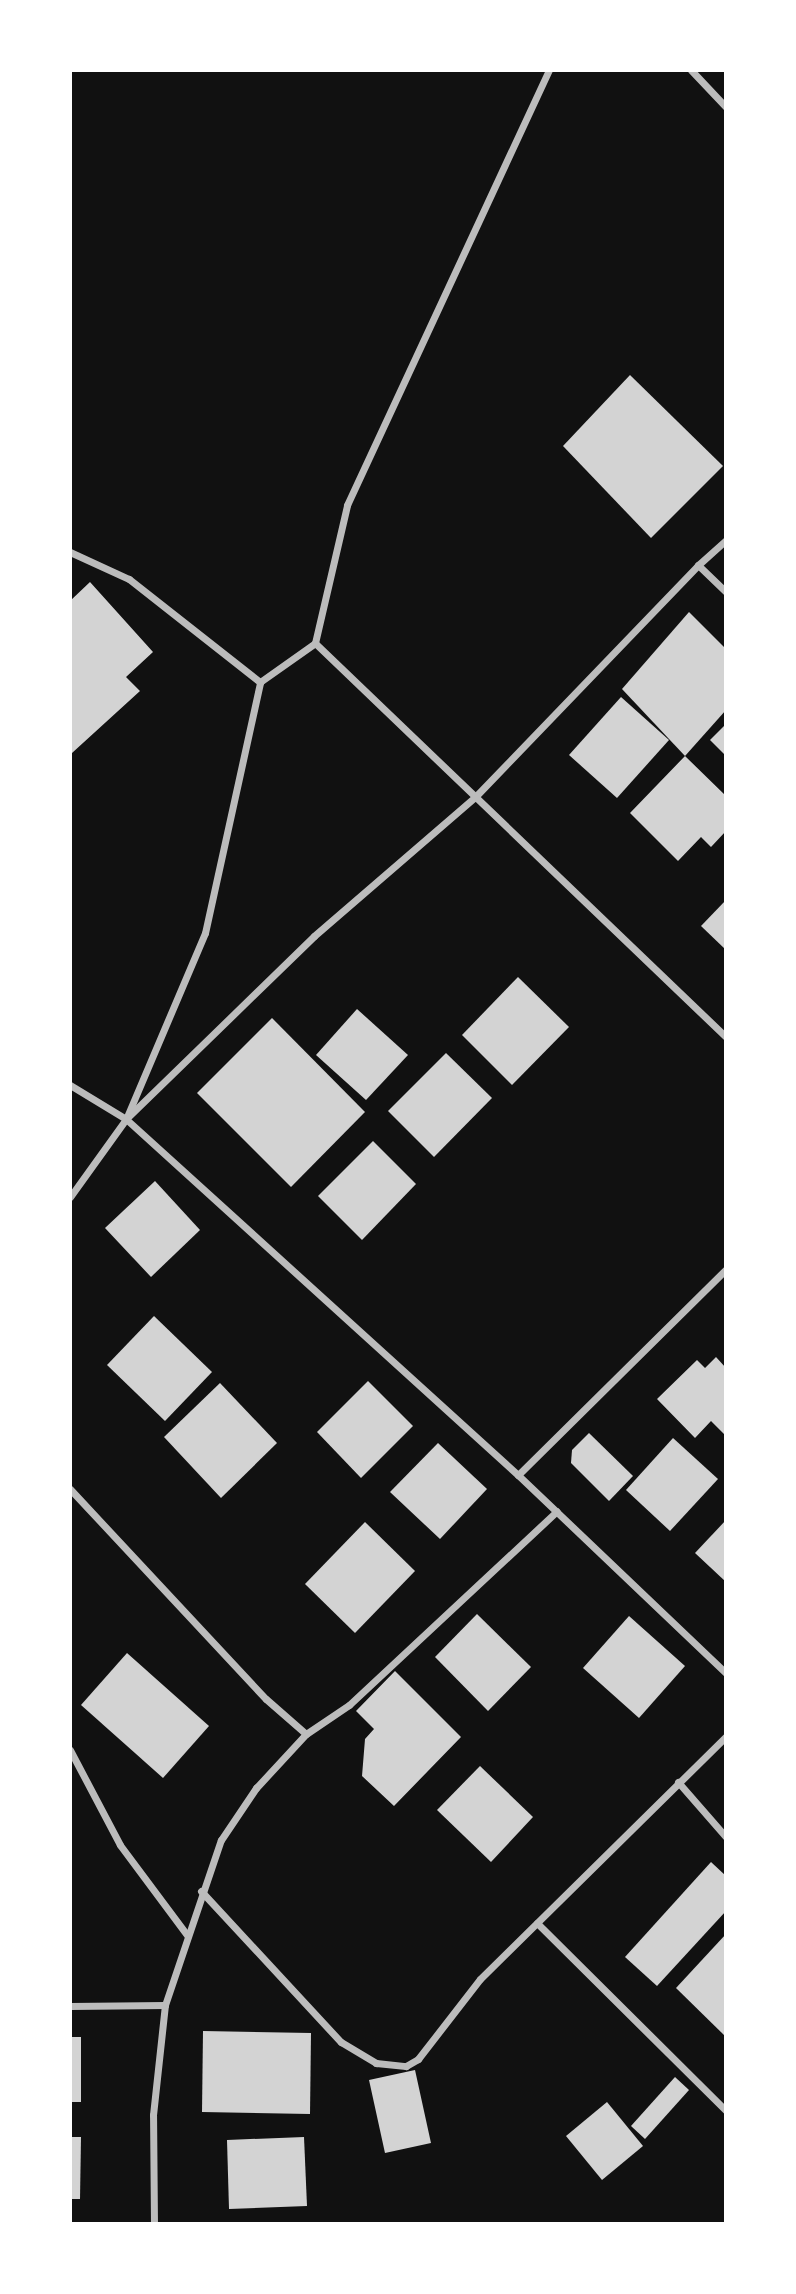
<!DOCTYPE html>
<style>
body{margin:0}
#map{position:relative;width:796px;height:2294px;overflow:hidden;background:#111;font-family:"Alegreya Sans",sans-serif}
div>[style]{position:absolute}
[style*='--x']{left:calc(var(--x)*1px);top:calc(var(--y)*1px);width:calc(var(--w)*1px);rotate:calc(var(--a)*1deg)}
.building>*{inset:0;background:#d3d3d3}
.minor>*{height:7px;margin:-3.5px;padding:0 3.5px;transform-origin:3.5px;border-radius:3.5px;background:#bcbcbc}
span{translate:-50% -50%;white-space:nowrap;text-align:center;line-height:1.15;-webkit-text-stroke:7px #fff;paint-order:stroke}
.frame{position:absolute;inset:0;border:72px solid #fff;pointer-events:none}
</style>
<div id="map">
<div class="building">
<i style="clip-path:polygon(630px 375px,723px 466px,651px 538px,563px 446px)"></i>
<i style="clip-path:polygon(90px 582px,153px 652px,126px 677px,140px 691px,72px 753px,70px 601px)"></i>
<i style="clip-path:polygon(689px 612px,726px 649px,726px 710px,685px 756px,622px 689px)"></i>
<i style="clip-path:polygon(621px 697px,669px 740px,617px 798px,569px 755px)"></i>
<i style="clip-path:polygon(726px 724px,726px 756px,710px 740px)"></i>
<i style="clip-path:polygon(685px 756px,726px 796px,726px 831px,711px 847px,701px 837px,678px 861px,630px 813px)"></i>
<i style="clip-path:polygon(726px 900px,726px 950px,701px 926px)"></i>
<i style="clip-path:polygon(518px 977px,569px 1027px,512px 1085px,462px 1035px)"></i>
<i style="clip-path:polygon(357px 1009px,408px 1055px,366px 1100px,316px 1055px)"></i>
<i style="clip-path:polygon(272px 1018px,365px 1112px,291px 1187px,197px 1093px)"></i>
<i style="clip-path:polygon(446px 1053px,492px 1098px,434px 1157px,388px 1111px)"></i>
<i style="clip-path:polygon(373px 1141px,416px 1184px,362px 1240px,318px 1196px)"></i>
<i style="clip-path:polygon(155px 1181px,200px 1230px,151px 1277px,105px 1228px)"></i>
<i style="clip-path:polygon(154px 1316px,212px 1372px,165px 1421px,107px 1365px)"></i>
<i style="clip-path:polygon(716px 1357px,726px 1368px,726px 1436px,711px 1421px,695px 1438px,657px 1399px,697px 1360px,705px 1368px)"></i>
<i style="clip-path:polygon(368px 1381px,413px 1426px,361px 1478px,317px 1432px)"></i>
<i style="clip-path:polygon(220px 1383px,277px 1443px,221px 1498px,164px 1437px)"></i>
<i style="clip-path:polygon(589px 1433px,633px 1476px,609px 1501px,571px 1463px,572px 1450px)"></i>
<i style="clip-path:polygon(673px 1438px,718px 1479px,670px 1531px,626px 1490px)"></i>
<i style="clip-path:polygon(438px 1443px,487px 1489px,440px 1539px,390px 1492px)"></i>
<i style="clip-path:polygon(726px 1520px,726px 1582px,695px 1553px)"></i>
<i style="clip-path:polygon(365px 1522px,415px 1571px,355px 1633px,305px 1584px)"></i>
<i style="clip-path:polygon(477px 1614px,531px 1667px,488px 1711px,435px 1657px)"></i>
<i style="clip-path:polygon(629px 1616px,685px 1666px,639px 1718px,583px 1668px)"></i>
<i style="clip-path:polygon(127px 1653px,209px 1726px,163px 1778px,81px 1705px)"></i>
<i style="clip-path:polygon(395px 1671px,461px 1737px,394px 1806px,362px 1776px,365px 1739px,374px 1729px,356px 1711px)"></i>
<i style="clip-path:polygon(480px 1766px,533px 1817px,491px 1862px,437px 1810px)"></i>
<i style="clip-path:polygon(711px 1862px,726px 1876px,726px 1911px,657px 1986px,625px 1957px)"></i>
<i style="clip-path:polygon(726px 1934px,726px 2037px,676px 1988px)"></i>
<i style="clip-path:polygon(203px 2031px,311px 2033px,310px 2114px,202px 2112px)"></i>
<i style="clip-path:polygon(70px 2037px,81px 2037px,81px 2102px,70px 2102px)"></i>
<i style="clip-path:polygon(415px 2070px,431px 2143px,385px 2153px,369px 2080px)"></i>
<i style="clip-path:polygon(675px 2077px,689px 2090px,645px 2139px,631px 2126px)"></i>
<i style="clip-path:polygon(607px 2102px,643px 2146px,602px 2180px,566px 2136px)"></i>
<i style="clip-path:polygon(70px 2137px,81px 2137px,80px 2199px,70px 2199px)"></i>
<i style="clip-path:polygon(304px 2137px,307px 2206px,229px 2209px,227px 2140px)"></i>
</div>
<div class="minor">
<i style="--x:691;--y:70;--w:51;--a:46.6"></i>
<i style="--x:726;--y:540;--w:38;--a:138"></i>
<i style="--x:698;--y:565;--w:39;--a:44"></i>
<i style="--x:70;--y:552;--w:65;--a:24.6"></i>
<i style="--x:129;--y:579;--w:167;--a:38.2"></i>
<i style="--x:315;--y:643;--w:569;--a:43.79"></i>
<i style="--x:70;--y:1085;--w:66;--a:31.3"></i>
<i style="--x:126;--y:1119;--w:530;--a:42.24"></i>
<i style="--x:518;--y:1475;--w:287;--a:43.6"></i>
<i style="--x:129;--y:1116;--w:258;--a:-44.2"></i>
<i style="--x:314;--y:936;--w:214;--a:-40.8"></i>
<i style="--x:476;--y:796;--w:320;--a:-46.1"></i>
<i style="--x:70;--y:1197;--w:96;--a:-54.3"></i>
<i style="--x:126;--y:1119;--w:202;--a:-67"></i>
<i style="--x:205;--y:933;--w:257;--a:-77.6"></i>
<i style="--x:260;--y:682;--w:67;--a:-35.3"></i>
<i style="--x:315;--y:643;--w:142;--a:-76.9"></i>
<i style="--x:347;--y:505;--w:480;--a:-65.1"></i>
<i style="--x:518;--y:1475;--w:293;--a:-44.7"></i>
<i style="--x:70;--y:1489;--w:287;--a:47"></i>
<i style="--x:266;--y:1699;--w:53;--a:41.2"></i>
<i style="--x:306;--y:1734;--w:52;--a:-34"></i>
<i style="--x:349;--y:1705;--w:284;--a:-43"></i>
<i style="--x:70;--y:1750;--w:107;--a:62.2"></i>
<i style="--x:120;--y:1845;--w:112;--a:53.3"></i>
<i style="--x:678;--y:1782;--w:73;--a:48.9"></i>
<i style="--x:201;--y:1891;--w:206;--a:47.2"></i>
<i style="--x:341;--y:2042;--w:41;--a:31"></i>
<i style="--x:376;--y:2063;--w:30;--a:6"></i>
<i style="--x:406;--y:2066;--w:14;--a:-30"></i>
<i style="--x:418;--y:2059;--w:101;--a:-52.2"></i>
<i style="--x:480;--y:1979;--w:346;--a:-44.6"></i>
<i style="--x:537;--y:1923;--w:267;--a:44.8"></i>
<i style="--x:70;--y:2006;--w:95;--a:-0.6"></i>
<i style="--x:154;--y:2224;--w:109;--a:-90.5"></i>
<i style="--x:153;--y:2115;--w:111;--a:-83.8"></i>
<i style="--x:165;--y:2005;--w:174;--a:-71.3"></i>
<i style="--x:221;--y:1840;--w:63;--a:-56.1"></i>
<i style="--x:256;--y:1788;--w:74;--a:-47.2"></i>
</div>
<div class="frame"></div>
</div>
